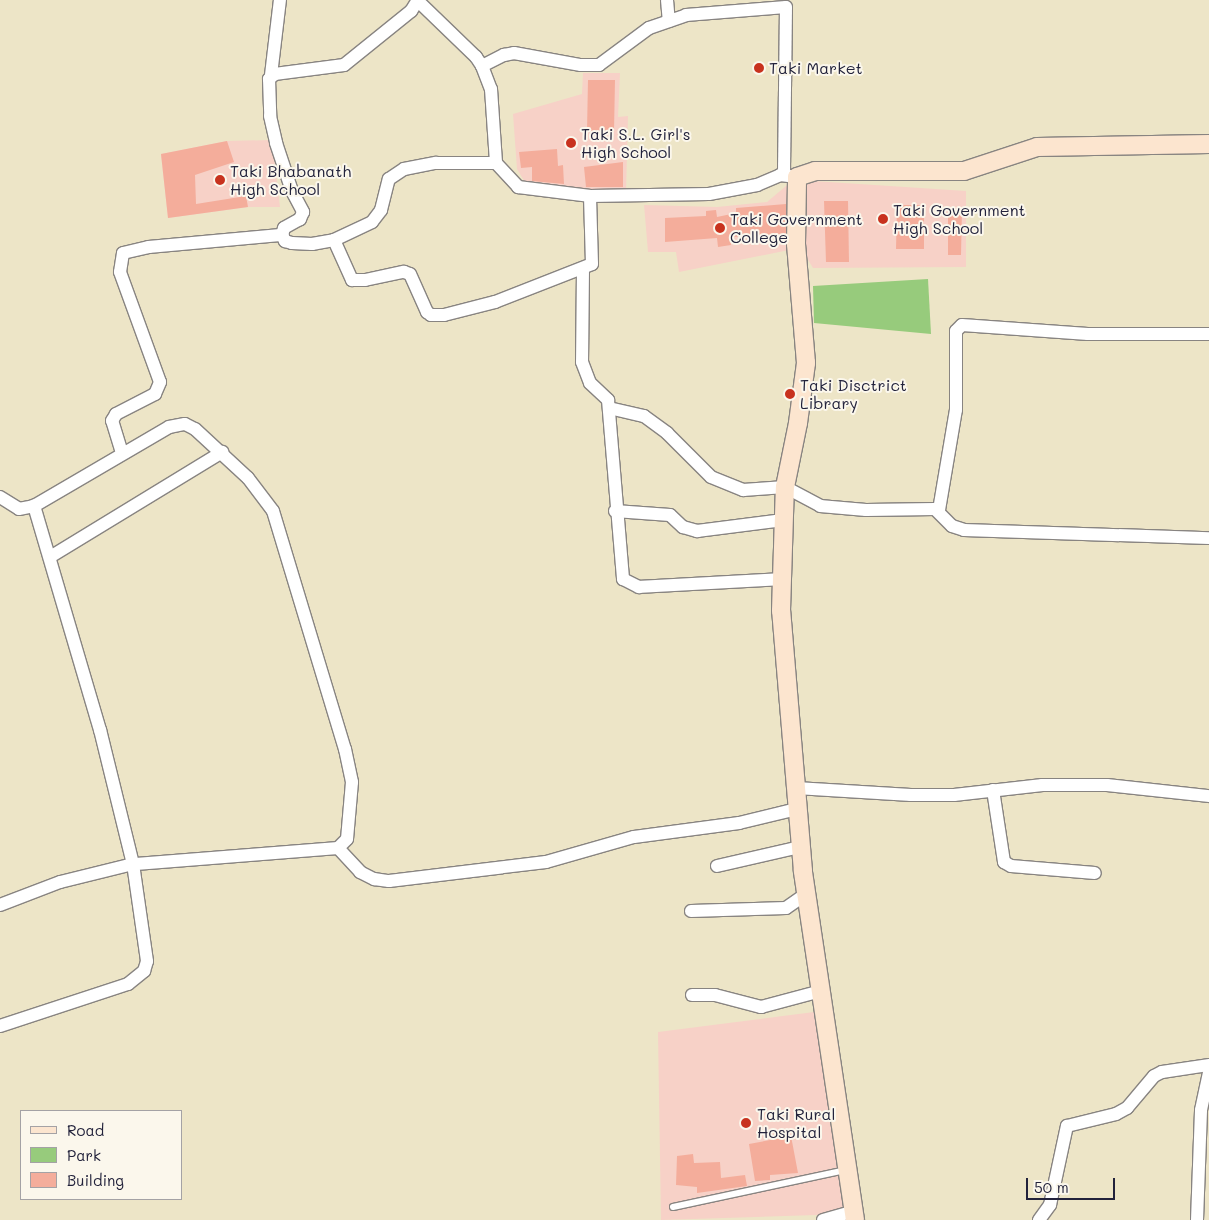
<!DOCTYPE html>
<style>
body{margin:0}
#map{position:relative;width:1209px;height:1220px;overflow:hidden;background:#ede5c7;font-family:Mali,sans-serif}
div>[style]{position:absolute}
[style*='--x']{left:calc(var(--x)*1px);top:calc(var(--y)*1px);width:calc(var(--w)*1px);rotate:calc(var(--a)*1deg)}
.built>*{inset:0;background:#f7d1c7}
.green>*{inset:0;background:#97cb7c}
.building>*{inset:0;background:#f4ad9b}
.roads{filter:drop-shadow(1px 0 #888481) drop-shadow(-1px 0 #888481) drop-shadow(0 1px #888481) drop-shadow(0 -1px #888481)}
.lane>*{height:6px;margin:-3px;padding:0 3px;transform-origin:3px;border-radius:3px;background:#fff}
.street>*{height:12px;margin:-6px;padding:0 6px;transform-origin:6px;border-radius:6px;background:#fff}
.secondary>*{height:18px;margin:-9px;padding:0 9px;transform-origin:9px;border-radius:9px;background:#fce5cf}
.dots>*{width:14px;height:14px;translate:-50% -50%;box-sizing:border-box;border:2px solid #fbf7ec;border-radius:50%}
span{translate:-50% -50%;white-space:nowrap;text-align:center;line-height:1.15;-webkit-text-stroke:4px #fbf7ec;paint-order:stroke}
.poi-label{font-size:16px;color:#22223b}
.left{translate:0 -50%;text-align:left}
.legend{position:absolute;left:20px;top:1110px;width:162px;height:90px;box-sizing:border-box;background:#fbf7ec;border:1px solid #a4a2a5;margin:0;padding:6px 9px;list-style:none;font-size:15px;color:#22223b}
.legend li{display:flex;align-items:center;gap:10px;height:25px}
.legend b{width:25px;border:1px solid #a4a2a5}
.scale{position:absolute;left:1026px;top:1178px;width:89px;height:22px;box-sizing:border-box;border:2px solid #22223b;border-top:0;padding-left:6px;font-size:15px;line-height:18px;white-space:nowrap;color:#22223b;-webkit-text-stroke:4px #fbf7ec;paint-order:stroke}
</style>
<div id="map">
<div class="built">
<i style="clip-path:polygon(583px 73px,620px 73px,618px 117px,628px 116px,626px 192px,529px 189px,517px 169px,513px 114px,582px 94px)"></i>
<i style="clip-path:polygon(272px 140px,280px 207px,248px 207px,168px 218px,161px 154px,227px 141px)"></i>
<i style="clip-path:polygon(798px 180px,966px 191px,966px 267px,813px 268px,801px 248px)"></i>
<i style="clip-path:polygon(792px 181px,794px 249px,679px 272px,676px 252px,648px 252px,644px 205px,717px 207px,767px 202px)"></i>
<i style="clip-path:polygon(814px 1012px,846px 1214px,661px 1220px,658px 1032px)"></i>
</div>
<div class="green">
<i style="clip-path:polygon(928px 279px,931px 334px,814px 323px,813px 286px)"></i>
</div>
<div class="building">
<i style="clip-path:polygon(588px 80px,615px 80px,614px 131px,587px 131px)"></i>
<i style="clip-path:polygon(227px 141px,234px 162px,195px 175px,196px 204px,246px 196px,248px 207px,168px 218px,161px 154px)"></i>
<i style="clip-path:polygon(557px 149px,558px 166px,563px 165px,564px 184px,532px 181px,532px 167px,521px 168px,519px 152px)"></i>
<i style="clip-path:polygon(623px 162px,623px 187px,586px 187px,584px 167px)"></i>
<i style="clip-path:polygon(824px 201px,848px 201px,849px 262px,826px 262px)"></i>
<i style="clip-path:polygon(786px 204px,786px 235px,730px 237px,731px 245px,718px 247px,717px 238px,665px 242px,665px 218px,706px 216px,706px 211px,716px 210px,717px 217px,736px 213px,736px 208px)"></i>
<i style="clip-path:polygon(897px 205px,924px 205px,924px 249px,896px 249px)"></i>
<i style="clip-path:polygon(948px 208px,962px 208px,961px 255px,948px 255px)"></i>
<i style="clip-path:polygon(791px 1136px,798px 1173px,770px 1175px,770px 1180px,755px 1181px,749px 1144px)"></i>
<i style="clip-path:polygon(693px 1154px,694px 1163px,720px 1162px,721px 1178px,745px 1175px,747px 1186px,697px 1193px,697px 1187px,676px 1185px,677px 1156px)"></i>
</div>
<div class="roads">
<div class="lane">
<i style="--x:673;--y:1207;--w:176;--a:-12.1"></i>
</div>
<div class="street">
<i style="--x:418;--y:0;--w:13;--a:122"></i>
<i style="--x:411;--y:11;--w:86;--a:141.1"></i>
<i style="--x:344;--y:65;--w:70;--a:172.6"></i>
<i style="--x:275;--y:74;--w:8;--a:140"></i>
<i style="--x:269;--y:79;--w:37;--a:88"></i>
<i style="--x:270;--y:116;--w:28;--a:77"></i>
<i style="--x:276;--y:143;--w:51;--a:71.6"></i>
<i style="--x:292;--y:191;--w:24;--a:62"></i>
<i style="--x:303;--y:212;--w:8;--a:113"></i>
<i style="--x:300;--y:219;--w:18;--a:151"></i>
<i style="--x:284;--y:228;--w:7;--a:106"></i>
<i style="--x:282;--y:235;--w:7;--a:63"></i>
<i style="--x:285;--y:241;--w:7;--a:16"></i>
<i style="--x:292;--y:243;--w:20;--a:3"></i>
<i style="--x:312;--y:244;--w:22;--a:-10"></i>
<i style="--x:334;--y:240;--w:42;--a:-25.3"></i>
<i style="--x:372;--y:222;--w:15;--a:-53"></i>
<i style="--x:381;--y:210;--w:32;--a:-76"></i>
<i style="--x:389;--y:179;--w:18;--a:-34"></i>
<i style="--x:404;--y:169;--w:33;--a:-11"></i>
<i style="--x:436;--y:163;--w:60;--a:0"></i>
<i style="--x:667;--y:0;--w:21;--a:85"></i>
<i style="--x:418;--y:1;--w:81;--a:44"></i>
<i style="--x:476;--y:57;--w:11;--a:56"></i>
<i style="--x:482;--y:66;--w:25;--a:69"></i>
<i style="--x:491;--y:89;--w:74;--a:86.1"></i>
<i style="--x:496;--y:163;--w:33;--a:47"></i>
<i style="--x:518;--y:187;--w:73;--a:7.1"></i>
<i style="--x:590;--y:196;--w:119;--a:-1"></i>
<i style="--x:709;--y:194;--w:49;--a:-10.6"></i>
<i style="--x:757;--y:185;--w:25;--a:-23"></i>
<i style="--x:780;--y:175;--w:17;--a:7"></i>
<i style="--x:482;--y:66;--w:25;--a:-27"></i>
<i style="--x:504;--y:55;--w:10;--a:-11"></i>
<i style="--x:514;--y:53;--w:68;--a:10.2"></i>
<i style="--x:581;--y:65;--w:18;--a:0"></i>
<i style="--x:599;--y:65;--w:62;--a:-36.5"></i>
<i style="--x:649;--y:28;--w:39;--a:-19"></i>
<i style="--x:686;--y:15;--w:100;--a:-4.6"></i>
<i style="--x:786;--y:7;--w:167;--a:90.7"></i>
<i style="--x:271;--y:75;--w:76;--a:-83.2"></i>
<i style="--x:334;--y:240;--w:44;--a:65.8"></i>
<i style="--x:352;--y:280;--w:13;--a:0"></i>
<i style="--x:365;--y:280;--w:40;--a:-12"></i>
<i style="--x:404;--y:272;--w:6;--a:18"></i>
<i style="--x:410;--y:274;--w:42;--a:65.9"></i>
<i style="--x:427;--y:312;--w:5;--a:37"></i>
<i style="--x:431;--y:315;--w:13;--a:0"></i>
<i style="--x:444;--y:315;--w:53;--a:-14.3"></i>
<i style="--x:495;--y:302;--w:104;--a:-21.4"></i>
<i style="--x:592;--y:264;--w:68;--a:-91.7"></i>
<i style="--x:583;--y:269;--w:93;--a:90.6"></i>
<i style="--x:582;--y:362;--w:22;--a:69"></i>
<i style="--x:590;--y:383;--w:25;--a:43"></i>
<i style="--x:608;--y:400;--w:180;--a:85.2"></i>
<i style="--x:623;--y:579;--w:18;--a:27"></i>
<i style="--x:639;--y:587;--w:143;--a:-3.2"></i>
<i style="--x:609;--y:408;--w:36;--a:13"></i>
<i style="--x:644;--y:416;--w:29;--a:36"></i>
<i style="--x:667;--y:433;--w:62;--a:45"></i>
<i style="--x:711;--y:477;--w:35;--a:22"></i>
<i style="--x:743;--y:490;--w:42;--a:-4.1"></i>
<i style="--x:785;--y:487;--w:40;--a:28"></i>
<i style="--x:820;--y:506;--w:46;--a:5"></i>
<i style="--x:866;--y:510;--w:69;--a:-0.8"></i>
<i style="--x:935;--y:509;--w:24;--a:45"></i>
<i style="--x:952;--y:526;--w:13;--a:18"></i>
<i style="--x:964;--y:530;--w:245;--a:1.9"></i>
<i style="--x:122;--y:453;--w:34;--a:-107"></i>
<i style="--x:112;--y:421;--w:8;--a:-60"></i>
<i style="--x:116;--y:414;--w:44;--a:-27.1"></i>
<i style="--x:155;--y:394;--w:13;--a:-67"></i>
<i style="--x:160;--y:382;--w:117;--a:-110"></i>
<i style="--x:120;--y:272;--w:19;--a:-81"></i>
<i style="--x:123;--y:253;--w:27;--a:-13"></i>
<i style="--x:149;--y:247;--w:134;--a:-5.2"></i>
<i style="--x:0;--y:497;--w:22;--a:32"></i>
<i style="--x:19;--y:509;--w:15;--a:-11"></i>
<i style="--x:34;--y:506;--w:156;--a:-30.3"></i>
<i style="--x:169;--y:427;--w:16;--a:-11"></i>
<i style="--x:185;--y:424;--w:11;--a:27"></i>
<i style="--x:195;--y:429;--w:72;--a:42.8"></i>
<i style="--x:248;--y:478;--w:41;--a:52.9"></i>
<i style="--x:273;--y:511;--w:249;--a:73.2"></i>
<i style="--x:345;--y:749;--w:34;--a:78"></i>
<i style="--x:352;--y:782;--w:57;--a:95"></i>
<i style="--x:347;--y:839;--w:13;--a:135"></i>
<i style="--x:338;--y:848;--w:206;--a:175.5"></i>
<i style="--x:133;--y:864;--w:75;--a:166.1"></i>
<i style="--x:60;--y:882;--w:64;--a:159"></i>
<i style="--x:939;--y:510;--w:101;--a:-80.4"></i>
<i style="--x:956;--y:410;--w:79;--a:-90"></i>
<i style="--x:956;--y:331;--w:8;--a:-45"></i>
<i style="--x:962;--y:325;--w:126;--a:4.1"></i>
<i style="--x:1088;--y:334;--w:121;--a:0"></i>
<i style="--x:615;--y:511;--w:55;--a:4.2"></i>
<i style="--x:670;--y:515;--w:18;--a:43"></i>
<i style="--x:683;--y:527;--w:15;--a:16"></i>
<i style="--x:697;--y:531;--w:87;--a:-7.3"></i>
<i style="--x:50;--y:557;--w:202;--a:-31.4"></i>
<i style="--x:796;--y:788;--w:115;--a:3.5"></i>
<i style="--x:911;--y:795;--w:43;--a:0"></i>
<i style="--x:954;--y:795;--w:89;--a:-6.5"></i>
<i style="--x:1042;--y:785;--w:65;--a:0"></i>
<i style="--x:1107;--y:785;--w:103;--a:6.2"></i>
<i style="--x:993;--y:790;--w:73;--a:81.3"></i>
<i style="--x:1004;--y:862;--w:8;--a:30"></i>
<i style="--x:1011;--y:866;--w:84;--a:4.8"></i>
<i style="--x:338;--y:848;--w:33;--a:47"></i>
<i style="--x:360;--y:872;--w:16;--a:27"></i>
<i style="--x:374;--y:879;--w:15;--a:8"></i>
<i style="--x:389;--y:881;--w:158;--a:-6.9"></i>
<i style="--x:546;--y:862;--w:91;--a:-15.9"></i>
<i style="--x:634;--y:837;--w:106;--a:-7.6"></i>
<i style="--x:739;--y:823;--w:60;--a:-13.6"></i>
<i style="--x:717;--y:866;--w:85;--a:-12.9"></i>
<i style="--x:691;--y:911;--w:95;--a:-1.8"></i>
<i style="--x:786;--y:908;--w:24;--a:-35"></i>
<i style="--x:692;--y:995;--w:23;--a:0"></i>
<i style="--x:715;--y:995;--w:48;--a:14.6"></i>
<i style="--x:761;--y:1007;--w:62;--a:-14.9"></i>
<i style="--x:0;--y:1026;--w:135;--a:-18.2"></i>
<i style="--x:128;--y:984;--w:21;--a:-39"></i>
<i style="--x:144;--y:971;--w:10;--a:-73"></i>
<i style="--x:147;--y:961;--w:98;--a:-98.2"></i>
<i style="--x:133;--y:864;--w:138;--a:-103.8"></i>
<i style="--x:100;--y:730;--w:234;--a:-106.4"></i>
<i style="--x:823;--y:1220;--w:32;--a:-16"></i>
<i style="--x:1039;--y:1220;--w:19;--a:-54"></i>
<i style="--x:1050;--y:1205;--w:81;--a:-77.9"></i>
<i style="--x:1067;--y:1126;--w:50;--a:-13.8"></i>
<i style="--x:1116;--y:1114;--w:13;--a:-29"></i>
<i style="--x:1127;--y:1108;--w:42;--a:-49.8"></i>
<i style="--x:1154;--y:1076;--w:9;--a:-27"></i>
<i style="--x:1162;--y:1072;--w:48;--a:-8.5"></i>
<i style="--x:1197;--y:1220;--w:110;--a:-87.9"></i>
<i style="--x:1201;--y:1110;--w:40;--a:-78"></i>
</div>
<div class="secondary">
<i style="--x:855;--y:1220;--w:353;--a:-98.5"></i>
<i style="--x:803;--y:871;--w:261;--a:-94.8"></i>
<i style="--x:781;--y:611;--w:124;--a:-88.2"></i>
<i style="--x:785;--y:487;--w:65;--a:-78.5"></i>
<i style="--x:798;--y:423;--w:61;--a:-82.4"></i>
<i style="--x:806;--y:363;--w:119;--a:-94.8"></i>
<i style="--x:796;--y:244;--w:67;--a:-89.1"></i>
<i style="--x:797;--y:177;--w:19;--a:-18"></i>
<i style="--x:815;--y:171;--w:149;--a:0"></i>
<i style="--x:964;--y:171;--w:77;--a:-18.2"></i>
<i style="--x:1037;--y:147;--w:172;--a:-1"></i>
</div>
</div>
<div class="dots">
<i style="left:759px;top:68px;background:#c8321e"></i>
<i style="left:571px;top:143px;background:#c8321e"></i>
<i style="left:220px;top:180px;background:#c8321e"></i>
<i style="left:883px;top:219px;background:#c8321e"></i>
<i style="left:720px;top:228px;background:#c8321e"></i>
<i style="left:790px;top:394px;background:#c8321e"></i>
<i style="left:746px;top:1123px;background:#c8321e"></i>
</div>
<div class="poi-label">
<span class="left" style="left:769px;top:68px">Taki Market</span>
<span class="left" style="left:581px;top:143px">Taki S.L. Girl's<br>High School</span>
<span class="left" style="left:230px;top:180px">Taki Bhabanath<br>High School</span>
<span class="left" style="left:893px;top:219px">Taki Government<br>High School</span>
<span class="left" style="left:730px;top:228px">Taki Government<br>College</span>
<span class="left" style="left:800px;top:394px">Taki Disctrict<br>Library</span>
<span class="left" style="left:757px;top:1123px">Taki Rural<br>Hospital</span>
</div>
<ul class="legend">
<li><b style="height:6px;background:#fce5cf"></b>Road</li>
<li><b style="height:14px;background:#97cb7c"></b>Park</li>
<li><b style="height:14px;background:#f4ad9b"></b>Building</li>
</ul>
<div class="scale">50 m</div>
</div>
